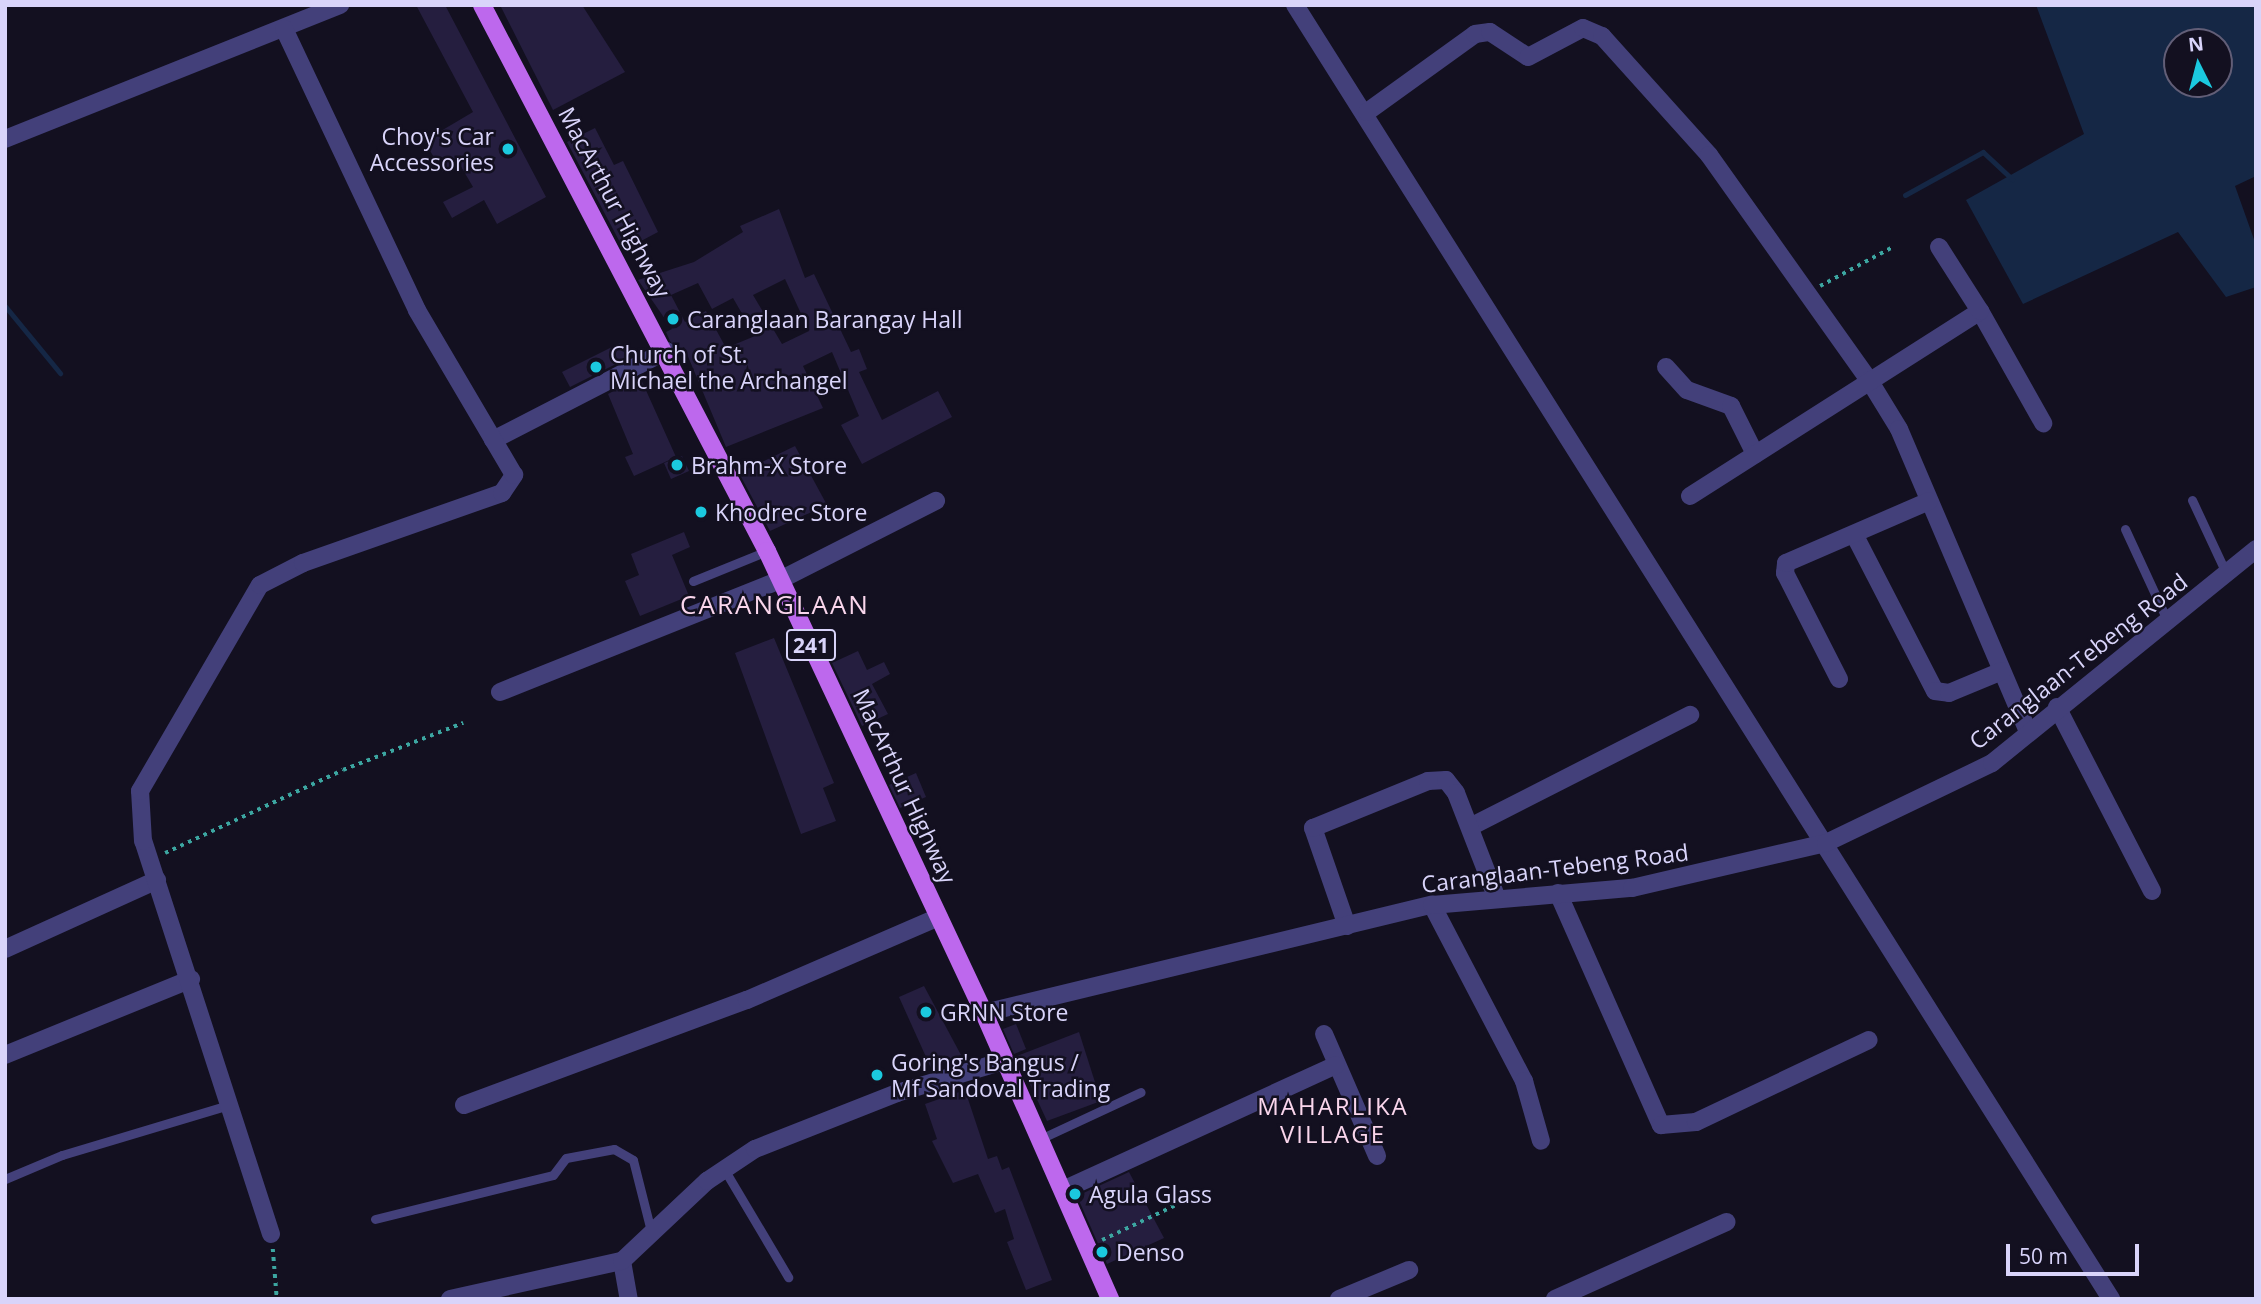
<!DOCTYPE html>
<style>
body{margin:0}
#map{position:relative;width:2261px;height:1304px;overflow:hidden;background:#131020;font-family:"Open Sans",sans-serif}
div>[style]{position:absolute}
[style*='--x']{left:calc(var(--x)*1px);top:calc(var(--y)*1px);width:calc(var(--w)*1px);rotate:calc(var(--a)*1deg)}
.water>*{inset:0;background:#152745}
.stream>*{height:5px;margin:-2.5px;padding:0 2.5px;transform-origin:2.5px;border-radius:2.5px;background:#152745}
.building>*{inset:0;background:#251e3f}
.path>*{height:3.5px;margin-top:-1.75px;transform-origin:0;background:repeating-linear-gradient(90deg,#3ca6a1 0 3.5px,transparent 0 8.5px)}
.lane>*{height:9px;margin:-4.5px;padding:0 4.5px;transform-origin:4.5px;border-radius:4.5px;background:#43407a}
.street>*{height:18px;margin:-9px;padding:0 9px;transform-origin:9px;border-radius:9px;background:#43407a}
.primary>*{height:18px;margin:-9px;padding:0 9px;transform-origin:9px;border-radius:9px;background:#bd68ed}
.dots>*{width:19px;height:19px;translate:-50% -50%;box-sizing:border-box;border:4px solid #131020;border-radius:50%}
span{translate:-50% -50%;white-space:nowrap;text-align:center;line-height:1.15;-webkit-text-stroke:5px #131020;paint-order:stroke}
.shield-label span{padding:2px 5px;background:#131020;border:2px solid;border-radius:5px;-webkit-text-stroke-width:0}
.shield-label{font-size:21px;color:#d9d4fa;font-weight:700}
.poi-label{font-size:23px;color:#d9d4fa}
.right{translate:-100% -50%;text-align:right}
.left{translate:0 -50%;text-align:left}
.street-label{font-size:23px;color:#d9d4fa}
.neighbourhood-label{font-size:24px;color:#fad6ec;letter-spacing:2px}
.quarter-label{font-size:26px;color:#fad6ec;letter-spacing:2px}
.frame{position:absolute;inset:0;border:7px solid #d9d4fa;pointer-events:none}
.north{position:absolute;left:2163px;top:28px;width:70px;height:70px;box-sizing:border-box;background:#131020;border:2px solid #625e77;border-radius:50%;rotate:354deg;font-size:19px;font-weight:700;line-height:28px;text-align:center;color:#d9d4fa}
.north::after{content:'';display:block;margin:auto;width:24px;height:32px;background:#1bc9df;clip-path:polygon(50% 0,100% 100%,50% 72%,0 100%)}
.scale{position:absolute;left:2006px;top:1244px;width:133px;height:32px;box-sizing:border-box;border:4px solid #d9d4fa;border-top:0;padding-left:9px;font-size:21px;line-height:24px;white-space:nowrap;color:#d9d4fa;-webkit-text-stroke:5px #131020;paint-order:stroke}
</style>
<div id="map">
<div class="water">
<i style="clip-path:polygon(evenodd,2036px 5px,2256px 5px,2256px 176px,2235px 186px,2256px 245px,2256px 287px,2226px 297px,2178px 232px,2023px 304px,1966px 200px,2084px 134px,2036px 5px,2177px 42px,2219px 42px,2219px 84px,2177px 84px,2177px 42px)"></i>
</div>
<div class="stream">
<i style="--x:1905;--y:195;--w:89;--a:-28.9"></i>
<i style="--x:1983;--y:152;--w:40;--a:43"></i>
<i style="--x:5;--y:306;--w:87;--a:50.6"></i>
</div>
<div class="building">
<i style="clip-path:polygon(416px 5px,445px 5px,546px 197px,497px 224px,484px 200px,452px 218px,443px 202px,473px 187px,459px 163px,443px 172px,424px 141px,473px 112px)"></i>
<i style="clip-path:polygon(500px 5px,582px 5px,625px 72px,553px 110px)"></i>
<i style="clip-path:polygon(595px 128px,614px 165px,623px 161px,658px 232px,624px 250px,567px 142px)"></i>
<i style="clip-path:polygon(evenodd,779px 209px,805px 278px,814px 274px,851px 352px,859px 349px,867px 369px,859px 372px,882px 420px,938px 391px,952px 417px,862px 464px,841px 425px,859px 416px,832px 352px,803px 366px,823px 408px,726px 447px,684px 347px,677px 351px,670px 341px,666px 332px,672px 329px,638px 280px,694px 262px,743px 232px,740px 226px,779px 209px,785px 279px,809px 331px,782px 344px,753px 295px,785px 279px,779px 209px,698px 283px,712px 309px,733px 298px,755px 336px,726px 348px,706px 311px,685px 322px,671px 295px,698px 283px)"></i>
<i style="clip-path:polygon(620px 343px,628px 358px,570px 387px,562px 372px)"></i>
<i style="clip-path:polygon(640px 377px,676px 457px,634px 476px,625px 457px,633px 454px,608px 394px)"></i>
<i style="clip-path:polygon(795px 446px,827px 505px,770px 531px,739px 473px)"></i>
<i style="clip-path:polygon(682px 456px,689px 471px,671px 479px,664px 463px)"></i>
<i style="clip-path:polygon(684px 532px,690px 547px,672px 555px,689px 596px,640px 616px,625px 581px,639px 575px,631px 554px)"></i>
<i style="clip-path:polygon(774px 638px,834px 783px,823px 788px,836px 821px,801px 834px,735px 653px)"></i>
<i style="clip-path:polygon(858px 651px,867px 670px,884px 662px,890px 674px,872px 684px,888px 714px,862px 726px,832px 663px)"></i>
<i style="clip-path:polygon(916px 773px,926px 797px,900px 808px,889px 785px)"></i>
<i style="clip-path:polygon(924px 986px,961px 1055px,931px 1068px,899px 997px)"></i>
<i style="clip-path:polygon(1016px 1024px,1026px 1049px,1014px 1054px,1003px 1029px)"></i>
<i style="clip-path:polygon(1079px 1032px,1101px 1101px,1047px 1121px,1017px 1056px)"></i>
<i style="clip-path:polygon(965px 1090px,988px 1159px,997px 1156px,1002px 1170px,1009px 1167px,1052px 1280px,1026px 1290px,1007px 1242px,1014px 1239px,1005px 1209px,995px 1213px,978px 1174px,953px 1183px,932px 1141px,937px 1139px,925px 1104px)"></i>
<i style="clip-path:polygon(1129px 1172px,1164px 1238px,1107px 1264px,1077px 1196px)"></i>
</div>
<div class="path">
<i style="--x:1820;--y:286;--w:81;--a:-28.2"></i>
<i style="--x:165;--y:853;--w:196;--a:-25"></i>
<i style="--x:343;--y:770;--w:129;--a:-21.4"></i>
<i style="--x:1102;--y:1240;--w:80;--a:-25.3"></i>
<i style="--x:273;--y:1249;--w:50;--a:85.4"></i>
</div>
<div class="lane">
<i style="--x:2192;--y:500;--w:81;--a:65"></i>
<i style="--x:2125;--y:529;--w:102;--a:65.2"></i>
<i style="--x:693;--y:581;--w:80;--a:-22.1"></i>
<i style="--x:1040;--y:1139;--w:111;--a:-25"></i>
<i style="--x:724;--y:1169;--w:126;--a:59.3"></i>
<i style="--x:5;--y:1179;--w:62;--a:-22.8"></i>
<i style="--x:62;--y:1155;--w:177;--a:-16.7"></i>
<i style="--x:375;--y:1219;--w:183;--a:-13.9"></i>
<i style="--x:553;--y:1175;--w:21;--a:-53"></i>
<i style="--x:566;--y:1158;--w:49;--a:-10.6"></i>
<i style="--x:614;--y:1149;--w:22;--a:30"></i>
<i style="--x:633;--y:1160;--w:73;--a:75.8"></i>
</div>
<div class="street">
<i style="--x:1295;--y:5;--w:1530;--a:57.76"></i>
<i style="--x:1367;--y:112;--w:133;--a:-35.8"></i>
<i style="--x:1475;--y:34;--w:15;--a:-8"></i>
<i style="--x:1490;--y:32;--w:45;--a:33.3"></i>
<i style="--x:1528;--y:57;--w:62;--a:-27.8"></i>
<i style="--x:1583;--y:28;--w:21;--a:23"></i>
<i style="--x:1602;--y:36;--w:160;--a:48"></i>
<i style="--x:1709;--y:155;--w:276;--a:54.6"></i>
<i style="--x:1869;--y:380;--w:57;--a:58.5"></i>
<i style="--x:1899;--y:429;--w:329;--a:66.9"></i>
<i style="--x:5;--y:139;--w:361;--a:-21.8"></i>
<i style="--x:1980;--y:311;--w:129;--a:60.6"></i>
<i style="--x:1666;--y:367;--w:31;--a:48"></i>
<i style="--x:1687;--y:390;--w:47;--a:20"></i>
<i style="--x:1731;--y:406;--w:54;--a:63.4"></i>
<i style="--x:493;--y:440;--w:195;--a:-27.2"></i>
<i style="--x:1690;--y:496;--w:344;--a:-32.5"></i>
<i style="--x:1980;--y:311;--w:76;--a:-122.6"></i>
<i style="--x:1855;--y:536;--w:174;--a:62.7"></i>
<i style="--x:1935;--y:691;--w:14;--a:8"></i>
<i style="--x:1949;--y:693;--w:57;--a:-22.5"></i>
<i style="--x:1839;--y:679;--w:119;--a:-117"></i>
<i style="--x:1785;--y:573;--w:10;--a:-84"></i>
<i style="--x:1786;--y:563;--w:156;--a:-23.4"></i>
<i style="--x:500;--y:692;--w:302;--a:-21.8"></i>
<i style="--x:780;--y:580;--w:175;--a:-26.9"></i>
<i style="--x:2057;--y:707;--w:207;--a:62.7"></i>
<i style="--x:1472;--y:826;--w:245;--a:-27"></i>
<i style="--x:1558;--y:893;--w:254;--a:66.1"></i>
<i style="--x:1661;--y:1125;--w:35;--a:-5"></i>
<i style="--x:1696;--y:1122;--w:191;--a:-25.4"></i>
<i style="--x:1432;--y:905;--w:199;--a:62.4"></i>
<i style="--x:1524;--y:1081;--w:62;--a:74.2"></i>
<i style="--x:1347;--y:926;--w:104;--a:-109.1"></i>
<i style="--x:1313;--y:828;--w:124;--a:-22.2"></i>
<i style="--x:1428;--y:781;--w:18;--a:-3"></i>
<i style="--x:1446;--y:780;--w:16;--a:52"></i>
<i style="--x:1456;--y:793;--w:110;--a:68.8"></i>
<i style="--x:5;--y:949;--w:167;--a:-24.4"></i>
<i style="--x:984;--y:1013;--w:461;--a:-13.6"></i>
<i style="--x:1432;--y:905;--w:201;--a:-4.9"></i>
<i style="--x:1632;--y:888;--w:199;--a:-13.1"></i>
<i style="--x:1826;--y:843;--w:184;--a:-25.7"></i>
<i style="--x:1992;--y:763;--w:340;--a:-39"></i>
<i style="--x:1324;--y:1034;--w:133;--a:66.5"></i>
<i style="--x:5;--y:1055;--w:201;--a:-22.2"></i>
<i style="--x:464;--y:1105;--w:302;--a:-20.4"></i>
<i style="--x:747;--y:1000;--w:209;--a:-23.4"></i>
<i style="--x:1063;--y:1190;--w:300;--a:-24.6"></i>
<i style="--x:271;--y:1234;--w:413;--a:-108"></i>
<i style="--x:143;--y:841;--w:50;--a:-93.4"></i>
<i style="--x:140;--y:791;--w:238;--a:-59.8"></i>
<i style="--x:260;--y:585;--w:48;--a:-27.1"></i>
<i style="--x:303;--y:563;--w:211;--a:-19.4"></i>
<i style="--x:502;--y:493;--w:22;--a:-56"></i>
<i style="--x:514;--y:475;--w:191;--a:-120.5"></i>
<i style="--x:417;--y:310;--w:311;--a:-115.3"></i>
<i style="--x:622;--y:1261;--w:39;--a:80"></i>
<i style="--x:450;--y:1299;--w:176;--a:-12.5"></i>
<i style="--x:622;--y:1261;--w:117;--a:-43.3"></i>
<i style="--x:707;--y:1181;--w:58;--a:-33.7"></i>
<i style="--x:755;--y:1149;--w:153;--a:-21.5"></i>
<i style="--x:897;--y:1093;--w:112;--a:-16.7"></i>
<i style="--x:1339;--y:1299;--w:76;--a:-22.5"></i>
<i style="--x:1555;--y:1299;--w:188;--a:-24.2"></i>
</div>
<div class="primary">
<i style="--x:482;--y:5;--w:616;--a:62.44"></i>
<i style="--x:767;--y:551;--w:510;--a:64.84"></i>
<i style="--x:984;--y:1013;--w:313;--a:66.2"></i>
</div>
<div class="dots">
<i style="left:508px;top:149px;background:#1bc9df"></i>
<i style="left:673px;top:319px;background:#1bc9df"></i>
<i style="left:596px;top:367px;background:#1bc9df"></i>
<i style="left:677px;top:465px;background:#1bc9df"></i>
<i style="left:701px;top:512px;background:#1bc9df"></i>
<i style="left:926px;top:1012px;background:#1bc9df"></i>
<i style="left:877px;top:1075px;background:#1bc9df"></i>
<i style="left:1075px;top:1194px;background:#1bc9df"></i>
<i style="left:1102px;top:1252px;background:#1bc9df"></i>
</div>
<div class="shield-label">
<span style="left:811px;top:645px">241</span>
</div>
<div class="poi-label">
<span class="right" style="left:494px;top:149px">Choy's Car<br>Accessories</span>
<span class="left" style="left:687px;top:319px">Caranglaan Barangay Hall</span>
<span class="left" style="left:610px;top:367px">Church of St.<br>Michael the Archangel</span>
<span class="left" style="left:691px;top:465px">Brahm-X Store</span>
<span class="left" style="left:715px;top:512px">Khodrec Store</span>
<span class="left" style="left:940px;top:1012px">GRNN Store</span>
<span class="left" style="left:891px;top:1075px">Goring's Bangus /<br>Mf Sandoval Trading</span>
<span class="left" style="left:1089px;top:1194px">Agula Glass</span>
<span class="left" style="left:1116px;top:1252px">Denso</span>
</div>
<div class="street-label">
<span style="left:615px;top:202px;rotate:62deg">MacArthur Highway</span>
<span style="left:2078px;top:661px;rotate:-38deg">Caranglaan-Tebeng Road</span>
<span style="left:905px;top:786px;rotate:65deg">MacArthur Highway</span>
<span style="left:1555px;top:868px;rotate:-7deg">Caranglaan-Tebeng Road</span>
</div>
<div class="neighbourhood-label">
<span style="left:1333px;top:1120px">MAHARLIKA<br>VILLAGE</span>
</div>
<div class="quarter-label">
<span style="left:775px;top:605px">CARANGLAAN</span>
</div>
<div class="frame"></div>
<div class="north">N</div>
<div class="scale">50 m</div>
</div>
